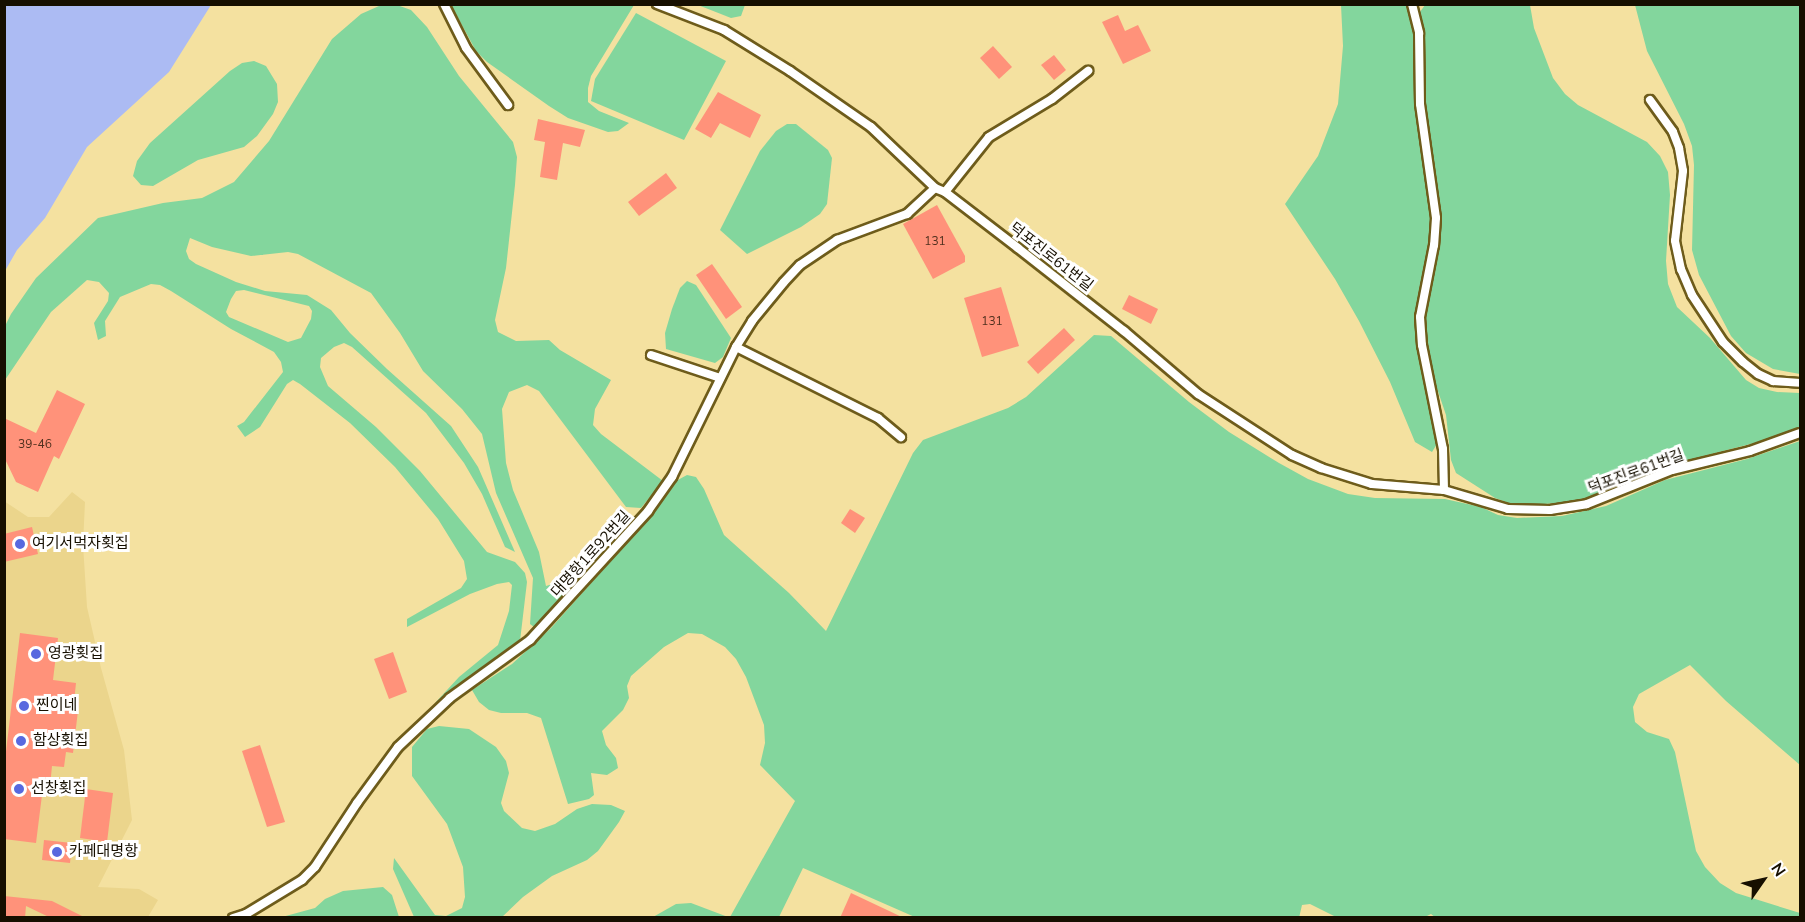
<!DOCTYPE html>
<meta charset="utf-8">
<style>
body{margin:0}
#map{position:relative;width:1805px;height:922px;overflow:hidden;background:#f4e1a0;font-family:"Nunito Sans","Noto Sans KR",sans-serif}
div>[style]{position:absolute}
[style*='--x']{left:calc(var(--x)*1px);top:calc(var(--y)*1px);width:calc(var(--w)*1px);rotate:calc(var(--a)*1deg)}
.built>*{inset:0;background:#ebd58c}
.green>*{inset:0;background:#83d69d}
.water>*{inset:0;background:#acbbf3}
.building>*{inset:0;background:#ff927a}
.roads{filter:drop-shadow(2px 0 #6e5c1b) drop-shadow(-2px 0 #6e5c1b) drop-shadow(0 2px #6e5c1b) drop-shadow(0 -2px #6e5c1b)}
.lane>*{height:8px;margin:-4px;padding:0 4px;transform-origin:4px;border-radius:4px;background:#fff}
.dots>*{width:16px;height:16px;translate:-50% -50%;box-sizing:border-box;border:3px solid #fff;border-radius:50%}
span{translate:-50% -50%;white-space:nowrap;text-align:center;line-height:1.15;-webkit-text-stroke:6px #fff;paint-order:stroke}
.number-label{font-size:12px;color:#50301e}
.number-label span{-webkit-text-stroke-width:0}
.street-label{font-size:15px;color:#160f00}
.poi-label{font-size:15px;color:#160f00}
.left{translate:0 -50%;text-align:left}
.frame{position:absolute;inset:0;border:6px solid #160f00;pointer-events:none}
.north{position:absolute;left:1733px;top:850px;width:60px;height:60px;-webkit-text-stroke:4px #fff;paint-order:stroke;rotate:56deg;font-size:16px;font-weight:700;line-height:24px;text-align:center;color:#160f00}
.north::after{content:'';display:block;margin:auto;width:21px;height:27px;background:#160f00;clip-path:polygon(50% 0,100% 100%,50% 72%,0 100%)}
</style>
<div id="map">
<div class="built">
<i style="clip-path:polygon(72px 492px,85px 502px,83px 545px,87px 607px,101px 668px,124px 750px,132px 820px,98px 887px,139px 889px,158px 900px,148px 917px,5px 917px,4px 501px,28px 517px,49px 517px)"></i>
</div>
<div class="green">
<i style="clip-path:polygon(evenodd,397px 5px,411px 10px,427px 27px,459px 76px,513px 142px,517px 157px,515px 185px,506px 268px,495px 320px,498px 332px,516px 341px,549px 340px,560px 350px,611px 380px,595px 409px,593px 425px,601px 434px,663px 481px,641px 508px,626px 507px,539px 391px,527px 385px,509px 392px,502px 409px,506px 463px,513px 490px,539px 552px,546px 586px,556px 583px,621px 518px,628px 521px,627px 526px,586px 573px,534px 627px,530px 624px,533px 578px,496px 493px,482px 434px,462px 409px,423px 371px,400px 333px,371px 293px,298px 254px,288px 252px,251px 256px,212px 247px,190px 238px,186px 251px,189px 259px,196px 264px,236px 282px,265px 291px,307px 295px,331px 310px,350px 333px,387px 369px,451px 426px,478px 467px,515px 552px,505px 547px,482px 494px,464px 463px,426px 413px,352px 347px,344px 343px,334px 347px,321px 358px,320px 367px,328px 386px,376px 427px,420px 471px,487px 552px,515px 562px,525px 573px,527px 582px,520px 641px,516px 647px,435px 703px,459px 677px,498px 645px,509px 611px,512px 585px,509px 582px,497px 584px,470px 594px,407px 627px,407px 619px,461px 588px,467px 579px,464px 561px,438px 519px,395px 467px,350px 423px,300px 384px,293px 380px,287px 384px,260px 427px,245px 437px,237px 426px,244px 422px,283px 372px,281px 362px,274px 352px,231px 329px,171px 291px,160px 285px,151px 284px,120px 297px,105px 321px,106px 336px,98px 340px,94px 323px,108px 301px,109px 293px,99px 282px,87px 280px,51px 312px,5px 380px,5px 326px,11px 314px,36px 278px,98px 218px,163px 203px,202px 198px,234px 182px,269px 141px,332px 39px,361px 14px,379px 6px,397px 5px,244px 290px,309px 306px,312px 311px,311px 319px,301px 338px,288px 342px,229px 317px,226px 312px,231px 299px,236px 291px,244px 290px)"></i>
<i style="clip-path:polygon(451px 5px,634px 5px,591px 76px,588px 88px,588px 102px,599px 111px,629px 123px,618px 131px,608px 132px,568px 118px,549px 106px,487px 62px,476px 51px)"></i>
<i style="clip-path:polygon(698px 5px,745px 4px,745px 5px,741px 16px,731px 18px)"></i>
<i style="clip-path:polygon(1341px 5px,1406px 5px,1412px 23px,1425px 5px,1530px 5px,1534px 28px,1553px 78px,1565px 94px,1578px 105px,1647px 142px,1660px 156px,1668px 172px,1670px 195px,1666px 261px,1668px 284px,1677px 307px,1710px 338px,1746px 380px,1759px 388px,1777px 392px,1800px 393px,1800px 427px,1774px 438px,1665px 466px,1597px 495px,1572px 502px,1517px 506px,1495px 498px,1456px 473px,1451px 460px,1446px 415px,1426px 356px,1437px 444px,1432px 452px,1415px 442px,1390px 382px,1359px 321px,1335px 279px,1285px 204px,1318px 156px,1338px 104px,1343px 46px)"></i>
<i style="clip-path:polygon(1635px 5px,1800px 5px,1800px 374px,1773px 369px,1746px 353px,1731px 336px,1699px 275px,1692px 250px,1694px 165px,1692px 146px,1684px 124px,1647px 51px)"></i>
<i style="clip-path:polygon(636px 13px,726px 61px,684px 140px,591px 101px,595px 79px)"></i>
<i style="clip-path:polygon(254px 61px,266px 66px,277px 84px,278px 102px,273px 114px,257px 136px,244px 147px,198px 160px,153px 186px,141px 185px,133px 176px,137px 161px,150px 143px,230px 71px,242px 63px)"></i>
<i style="clip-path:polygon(787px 124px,796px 124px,828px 150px,832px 158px,827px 204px,820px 214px,801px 227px,747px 254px,720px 230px,760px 151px,776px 131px)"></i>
<i style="clip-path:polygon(687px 281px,696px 285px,731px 338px,723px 357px,715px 363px,666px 349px,665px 333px,672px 309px,680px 288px)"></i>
<i style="clip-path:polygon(1094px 335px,1111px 336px,1189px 402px,1229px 432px,1279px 463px,1308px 479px,1348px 494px,1375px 498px,1445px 499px,1481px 507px,1498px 515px,1517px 518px,1562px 516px,1606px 506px,1665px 480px,1747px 459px,1800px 441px,1800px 765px,1726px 701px,1690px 665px,1639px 694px,1633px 707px,1635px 722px,1647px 732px,1669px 739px,1675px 752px,1696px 851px,1705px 867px,1720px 883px,1736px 893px,1800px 913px,1800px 917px,1436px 918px,1431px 914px,1423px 918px,1338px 918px,1310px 904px,1302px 905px,1299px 918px,917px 918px,803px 868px,779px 917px,730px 917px,795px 801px,760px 765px,765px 743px,764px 725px,746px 677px,736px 659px,725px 647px,702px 634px,688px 633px,664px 647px,631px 676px,627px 686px,629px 698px,623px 710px,602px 731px,606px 745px,616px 758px,618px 768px,607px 775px,591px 773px,594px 795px,589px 799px,568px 804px,541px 718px,527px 713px,501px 713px,489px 710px,479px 702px,472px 690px,512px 664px,551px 628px,650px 517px,676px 481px,687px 475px,696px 477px,704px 489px,724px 535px,789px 593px,826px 631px,913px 453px,923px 440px,1008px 408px,1026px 397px)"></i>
<i style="clip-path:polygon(439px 726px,469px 729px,496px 747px,506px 761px,509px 773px,501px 803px,504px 811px,522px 828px,535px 831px,555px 824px,577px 809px,592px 804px,611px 805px,625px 811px,619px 822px,598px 851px,587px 860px,552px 876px,523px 897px,502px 917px,414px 917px,393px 869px,394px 858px,435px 915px,446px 916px,462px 908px,465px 897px,463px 867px,447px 824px,412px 776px,412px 747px,427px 729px)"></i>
<i style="clip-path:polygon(383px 887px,392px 895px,399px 917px,282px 917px,315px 908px,325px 899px,343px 891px)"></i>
<i style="clip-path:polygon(691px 903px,728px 917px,653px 917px,676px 904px)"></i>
</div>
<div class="water">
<i style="clip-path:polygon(5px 4px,211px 5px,169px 72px,87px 147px,45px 218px,17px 250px,5px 271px)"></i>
</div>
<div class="building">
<i style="clip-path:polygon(1118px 15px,1125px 31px,1138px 25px,1151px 51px,1123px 64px,1102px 22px)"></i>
<i style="clip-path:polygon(993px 46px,1012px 67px,999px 79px,980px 58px)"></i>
<i style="clip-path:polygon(1054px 55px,1066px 70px,1054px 80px,1041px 65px)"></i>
<i style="clip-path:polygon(718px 92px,761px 115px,750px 138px,720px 123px,711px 138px,695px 129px)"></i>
<i style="clip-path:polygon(538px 119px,585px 130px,580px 147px,563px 143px,557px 180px,540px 177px,545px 142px,534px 140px)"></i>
<i style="clip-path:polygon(666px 173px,677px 188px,639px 216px,628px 202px)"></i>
<i style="clip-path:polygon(937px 205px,965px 256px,965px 262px,933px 279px,903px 224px)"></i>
<i style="clip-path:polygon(712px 264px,742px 307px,726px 319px,696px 275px)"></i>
<i style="clip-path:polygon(1001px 287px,1019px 346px,982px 357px,964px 298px)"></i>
<i style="clip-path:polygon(1129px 295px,1158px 309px,1151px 324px,1122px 309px)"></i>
<i style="clip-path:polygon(1064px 328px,1075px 340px,1038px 374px,1027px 362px)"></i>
<i style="clip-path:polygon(57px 390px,85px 404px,59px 459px,54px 456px,38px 492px,16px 482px,4px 457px,4px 418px,36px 433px)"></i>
<i style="clip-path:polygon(850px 509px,865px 518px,855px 533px,841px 523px)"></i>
<i style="clip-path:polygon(32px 527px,38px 554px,4px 562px,4px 534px)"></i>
<i style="clip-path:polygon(20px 633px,58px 638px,53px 680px,76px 683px,74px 702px,79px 702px,73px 753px,66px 752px,64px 767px,52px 766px,49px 796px,42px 795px,36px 843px,4px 839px,5px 760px)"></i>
<i style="clip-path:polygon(393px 652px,407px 692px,389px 699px,374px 659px)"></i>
<i style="clip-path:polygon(260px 745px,285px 822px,267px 827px,242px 751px)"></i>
<i style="clip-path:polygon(86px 789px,113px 793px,107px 842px,80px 838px)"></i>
<i style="clip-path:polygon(44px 840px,72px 843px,70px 863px,42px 860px)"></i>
<i style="clip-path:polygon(851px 893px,904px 918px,840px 918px)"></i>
<i style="clip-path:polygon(4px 896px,52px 901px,86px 918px,51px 918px,26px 906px,25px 918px,4px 918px)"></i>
</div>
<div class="roads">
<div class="lane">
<i style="--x:444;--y:4;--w:49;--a:63.4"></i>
<i style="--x:466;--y:48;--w:71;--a:53.6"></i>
<i style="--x:657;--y:4;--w:72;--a:21.2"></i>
<i style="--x:724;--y:30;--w:78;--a:31.8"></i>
<i style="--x:790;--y:71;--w:98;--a:34.7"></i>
<i style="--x:871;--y:127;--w:88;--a:43.6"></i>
<i style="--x:935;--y:188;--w:11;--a:22"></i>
<i style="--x:945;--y:192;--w:92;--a:37.5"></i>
<i style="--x:1018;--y:248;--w:135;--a:38.1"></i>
<i style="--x:1124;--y:331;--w:97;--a:40.4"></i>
<i style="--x:1198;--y:394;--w:112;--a:33"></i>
<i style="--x:1292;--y:455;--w:32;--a:24"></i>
<i style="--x:1321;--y:468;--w:53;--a:17.4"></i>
<i style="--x:1372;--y:484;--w:72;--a:4.8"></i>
<i style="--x:1444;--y:490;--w:67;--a:16.5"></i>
<i style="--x:1508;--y:509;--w:42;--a:1.4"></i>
<i style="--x:1550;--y:510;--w:37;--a:-9"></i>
<i style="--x:1587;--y:504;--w:92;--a:-21.8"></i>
<i style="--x:1672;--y:470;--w:80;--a:-13.7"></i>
<i style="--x:1750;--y:451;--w:53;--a:-19.8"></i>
<i style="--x:1412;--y:4;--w:30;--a:76"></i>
<i style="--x:1419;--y:33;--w:71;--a:89.2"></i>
<i style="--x:1420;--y:104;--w:115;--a:82"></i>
<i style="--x:1436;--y:218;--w:27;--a:94"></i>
<i style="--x:1434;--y:245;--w:73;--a:101"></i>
<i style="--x:1420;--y:317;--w:28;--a:86"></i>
<i style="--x:1422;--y:345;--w:106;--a:78.6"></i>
<i style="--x:1443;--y:449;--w:41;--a:88.6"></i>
<i style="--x:1650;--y:100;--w:39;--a:54"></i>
<i style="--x:1673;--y:132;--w:17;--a:69"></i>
<i style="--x:1679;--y:148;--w:23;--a:80"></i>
<i style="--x:1683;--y:171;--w:70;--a:96.5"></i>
<i style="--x:1675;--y:241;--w:29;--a:78"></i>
<i style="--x:1681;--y:269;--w:28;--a:67"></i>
<i style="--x:1692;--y:295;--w:56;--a:56.6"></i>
<i style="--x:1723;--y:342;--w:28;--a:45"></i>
<i style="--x:1743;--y:362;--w:19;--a:39"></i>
<i style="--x:1758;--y:374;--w:17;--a:25"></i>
<i style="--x:1773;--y:381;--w:27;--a:4"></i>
<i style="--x:945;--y:192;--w:70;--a:-51.3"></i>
<i style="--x:989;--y:137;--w:74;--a:-31.1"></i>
<i style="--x:1052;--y:99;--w:46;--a:-37.9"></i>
<i style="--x:736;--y:347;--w:159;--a:26.6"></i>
<i style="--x:878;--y:418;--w:30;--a:40"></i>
<i style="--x:651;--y:355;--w:73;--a:18.4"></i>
<i style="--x:233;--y:918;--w:14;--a:-17"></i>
<i style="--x:246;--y:914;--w:66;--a:-31.3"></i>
<i style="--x:302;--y:880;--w:18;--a:-45"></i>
<i style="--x:315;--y:867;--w:77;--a:-56.7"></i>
<i style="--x:357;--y:803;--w:69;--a:-53.8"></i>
<i style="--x:398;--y:747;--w:71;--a:-43.3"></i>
<i style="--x:450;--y:698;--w:99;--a:-35.9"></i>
<i style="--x:530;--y:640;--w:175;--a:-47.5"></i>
<i style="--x:648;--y:511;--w:42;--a:-54.8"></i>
<i style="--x:672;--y:477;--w:145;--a:-63.8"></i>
<i style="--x:736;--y:347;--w:31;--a:-58"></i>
<i style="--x:752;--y:321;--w:50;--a:-50.6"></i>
<i style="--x:784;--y:282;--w:23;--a:-47"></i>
<i style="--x:800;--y:265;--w:45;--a:-34"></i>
<i style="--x:837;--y:240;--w:75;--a:-20.4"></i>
<i style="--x:907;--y:214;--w:38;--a:-43"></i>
</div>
</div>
<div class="dots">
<i style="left:20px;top:544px;background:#5869df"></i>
<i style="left:36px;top:654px;background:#5869df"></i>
<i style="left:24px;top:706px;background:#5869df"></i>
<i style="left:21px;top:741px;background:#5869df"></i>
<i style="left:19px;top:789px;background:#5869df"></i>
<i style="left:57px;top:852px;background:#5869df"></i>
</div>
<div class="number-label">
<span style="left:935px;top:242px">131</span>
<span style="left:992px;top:322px">131</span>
<span style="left:35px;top:445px">39-46</span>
</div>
<div class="street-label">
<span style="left:1051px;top:257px;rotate:38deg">덕포진로61번길</span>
<span style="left:1636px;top:472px;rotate:-20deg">덕포진로61번길</span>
<span style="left:591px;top:554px;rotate:-48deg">대명항1로92번길</span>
</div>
<div class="poi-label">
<span class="left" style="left:32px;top:544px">여기서먹자횟집</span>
<span class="left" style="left:48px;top:654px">영광횟집</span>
<span class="left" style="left:36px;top:706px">찐이네</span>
<span class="left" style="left:33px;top:741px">함상횟집</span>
<span class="left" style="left:31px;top:789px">선창횟집</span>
<span class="left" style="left:69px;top:852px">카페대명항</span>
</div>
<div class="frame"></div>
<div class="north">N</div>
</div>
